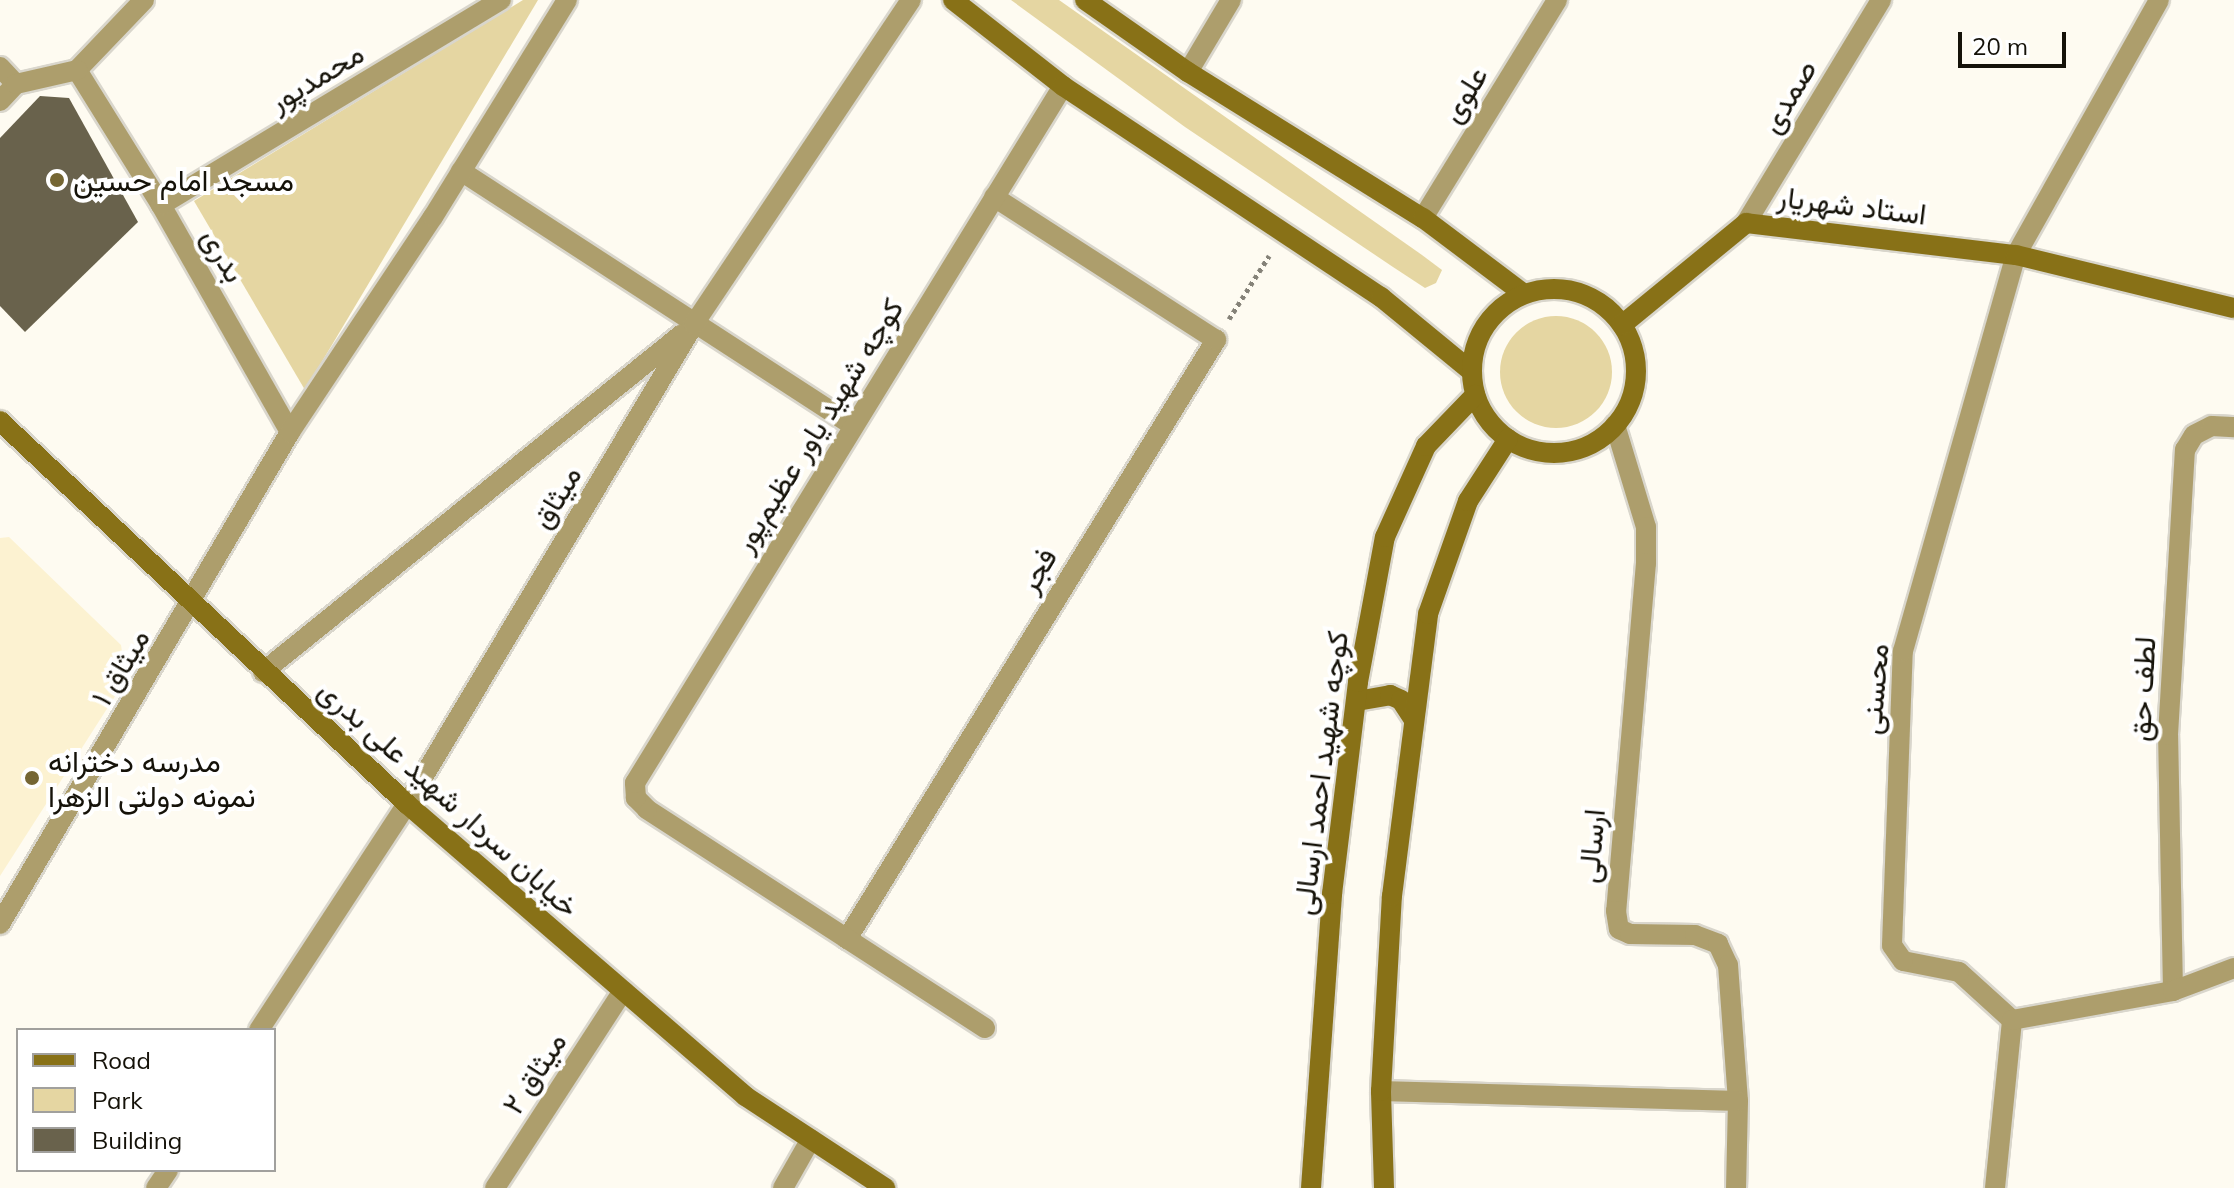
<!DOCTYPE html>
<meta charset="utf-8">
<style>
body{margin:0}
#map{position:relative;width:2234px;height:1188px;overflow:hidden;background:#fefbf1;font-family:Mulish,Vazirmatn,sans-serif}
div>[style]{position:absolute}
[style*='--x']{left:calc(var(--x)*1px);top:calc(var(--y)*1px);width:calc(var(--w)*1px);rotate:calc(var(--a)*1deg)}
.built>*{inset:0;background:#fcf2d1}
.green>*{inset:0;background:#e5d6a2}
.round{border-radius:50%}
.building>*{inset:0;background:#69624c}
.path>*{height:5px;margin-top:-2.5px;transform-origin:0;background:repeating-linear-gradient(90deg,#858278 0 4px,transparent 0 8px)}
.roads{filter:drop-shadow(2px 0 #d9d6cc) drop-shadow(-2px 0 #d9d6cc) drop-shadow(0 2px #d9d6cc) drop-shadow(0 -2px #d9d6cc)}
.street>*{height:20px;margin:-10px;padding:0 10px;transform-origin:10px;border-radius:10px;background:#ad9e6c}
.secondary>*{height:20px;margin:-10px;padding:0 10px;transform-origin:10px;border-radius:10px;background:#887117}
.secondary>.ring{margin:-10px;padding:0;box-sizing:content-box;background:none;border:20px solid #887117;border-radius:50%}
.dots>*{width:22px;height:22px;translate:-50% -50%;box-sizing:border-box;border:4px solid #fff;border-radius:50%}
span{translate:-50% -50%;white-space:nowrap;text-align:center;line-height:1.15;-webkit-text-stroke:8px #fff;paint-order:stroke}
.street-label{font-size:30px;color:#151209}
.poi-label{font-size:30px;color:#151209}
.left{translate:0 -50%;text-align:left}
.legend{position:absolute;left:16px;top:1028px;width:260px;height:144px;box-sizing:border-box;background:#fff;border:2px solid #a1a09d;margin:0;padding:10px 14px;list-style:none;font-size:24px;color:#151209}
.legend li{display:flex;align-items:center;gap:16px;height:40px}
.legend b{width:40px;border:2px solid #a1a09d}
.scale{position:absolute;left:1958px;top:32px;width:108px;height:36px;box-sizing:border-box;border:4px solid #151209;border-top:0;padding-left:10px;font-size:24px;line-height:28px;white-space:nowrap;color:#151209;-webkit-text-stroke:6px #fff;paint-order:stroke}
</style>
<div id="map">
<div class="built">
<i style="clip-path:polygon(9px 537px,121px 645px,126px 679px,0 876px,0 538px)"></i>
</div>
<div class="green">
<i style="clip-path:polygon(523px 0,538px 0,305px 390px,194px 201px)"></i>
<i style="clip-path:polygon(1011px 0,1059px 0,1422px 255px,1442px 270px,1436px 283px,1425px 288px,1393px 267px,1185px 127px)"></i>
<i class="round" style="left:1500px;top:316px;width:112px;height:112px"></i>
</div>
<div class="building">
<i style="clip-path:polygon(40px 96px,69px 98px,138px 222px,25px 332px,0 306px,0 138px)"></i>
</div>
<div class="path">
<i style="--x:1229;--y:319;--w:75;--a:-57.6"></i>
</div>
<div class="roads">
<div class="street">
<i style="--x:144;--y:0;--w:97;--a:133.7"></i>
<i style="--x:77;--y:70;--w:159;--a:58.1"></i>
<i style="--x:161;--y:205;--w:261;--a:60.4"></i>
<i style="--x:0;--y:67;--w:23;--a:47"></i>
<i style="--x:1188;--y:72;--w:84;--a:-59.2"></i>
<i style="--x:0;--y:101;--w:23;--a:-47"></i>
<i style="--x:16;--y:84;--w:63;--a:-12.9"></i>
<i style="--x:461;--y:171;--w:466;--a:33"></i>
<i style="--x:161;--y:205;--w:397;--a:-31.1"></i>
<i style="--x:1423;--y:218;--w:256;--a:-58.4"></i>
<i style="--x:1746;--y:223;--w:261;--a:-58.8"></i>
<i style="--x:1615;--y:425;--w:107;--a:73.1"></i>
<i style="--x:1646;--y:527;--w:36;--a:90"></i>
<i style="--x:1646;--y:563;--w:349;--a:94.9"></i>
<i style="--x:1616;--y:911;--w:18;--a:81"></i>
<i style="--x:1619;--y:929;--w:12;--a:24"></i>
<i style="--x:1630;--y:934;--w:65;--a:0.9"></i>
<i style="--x:1695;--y:935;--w:25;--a:21"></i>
<i style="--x:1718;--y:944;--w:23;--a:65"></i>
<i style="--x:1728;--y:965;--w:136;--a:85.8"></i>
<i style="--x:1738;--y:1101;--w:87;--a:91.3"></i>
<i style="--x:263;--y:672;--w:538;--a:-38.89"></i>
<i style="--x:0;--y:924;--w:571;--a:-59.48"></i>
<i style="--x:290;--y:432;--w:258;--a:-56.4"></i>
<i style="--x:433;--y:217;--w:255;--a:-58.3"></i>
<i style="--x:847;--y:939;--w:704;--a:-58.37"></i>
<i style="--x:1216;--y:340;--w:264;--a:-147.2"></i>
<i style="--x:2173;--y:991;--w:256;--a:-91.1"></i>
<i style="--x:2168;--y:735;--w:286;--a:-86.6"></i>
<i style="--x:2185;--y:450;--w:17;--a:-59"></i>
<i style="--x:2194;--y:435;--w:20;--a:-27"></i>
<i style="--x:2212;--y:426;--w:22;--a:3"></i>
<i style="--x:2012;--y:1020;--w:72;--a:-137.8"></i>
<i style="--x:1959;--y:972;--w:57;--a:-168.9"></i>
<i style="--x:1903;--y:961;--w:19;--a:-125"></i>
<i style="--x:1892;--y:945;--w:294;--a:-87.9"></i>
<i style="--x:1903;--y:651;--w:412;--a:-74.1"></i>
<i style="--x:2016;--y:255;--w:292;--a:-60.7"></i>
<i style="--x:985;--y:1028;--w:403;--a:-147.1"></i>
<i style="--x:647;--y:809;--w:16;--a:-135"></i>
<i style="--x:636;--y:798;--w:15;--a:-94"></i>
<i style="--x:635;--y:783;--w:818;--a:-58.45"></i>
<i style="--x:259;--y:1030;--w:270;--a:-56.8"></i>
<i style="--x:407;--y:804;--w:559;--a:-59.12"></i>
<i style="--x:694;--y:324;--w:390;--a:-56.2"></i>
<i style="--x:1381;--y:1091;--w:357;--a:1.6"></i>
<i style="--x:156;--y:1188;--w:22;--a:-56"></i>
<i style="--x:495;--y:1188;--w:235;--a:-57"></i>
<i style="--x:783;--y:1188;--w:56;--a:-60.3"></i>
<i style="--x:1995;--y:1188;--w:169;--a:-84.2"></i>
<i style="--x:2012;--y:1020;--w:164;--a:-10.2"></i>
<i style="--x:2173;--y:991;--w:65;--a:-20.7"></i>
</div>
<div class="secondary">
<i style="--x:953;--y:0;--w:140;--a:38"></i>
<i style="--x:1063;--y:86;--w:382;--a:33.6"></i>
<i style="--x:1381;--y:297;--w:117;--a:39.4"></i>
<i style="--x:1085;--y:0;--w:126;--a:35"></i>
<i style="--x:1188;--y:72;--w:277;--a:31.9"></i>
<i style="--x:1423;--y:218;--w:126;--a:37"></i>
<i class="ring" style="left:1472px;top:289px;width:144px;height:144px"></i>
<i style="--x:1622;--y:325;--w:161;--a:-39.4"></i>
<i style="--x:1746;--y:223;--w:272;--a:6.8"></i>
<i style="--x:2016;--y:255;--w:224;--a:13.7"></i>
<i style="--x:0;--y:421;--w:559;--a:43.26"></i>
<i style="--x:407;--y:804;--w:447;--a:40.8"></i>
<i style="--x:745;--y:1096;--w:168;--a:33.3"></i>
<i style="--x:1357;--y:701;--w:34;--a:-10"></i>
<i style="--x:1390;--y:695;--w:12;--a:24"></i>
<i style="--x:1401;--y:700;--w:24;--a:57"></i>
<i style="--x:1311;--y:1188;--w:295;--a:-85.9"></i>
<i style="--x:1332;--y:894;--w:214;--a:-83"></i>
<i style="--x:1358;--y:682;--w:147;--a:-79.5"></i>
<i style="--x:1385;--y:537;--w:100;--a:-65.7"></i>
<i style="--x:1426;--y:446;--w:71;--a:-46.1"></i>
<i style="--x:1384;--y:1188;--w:97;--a:-91.8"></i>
<i style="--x:1381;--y:1091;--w:195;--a:-86.8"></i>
<i style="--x:1392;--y:896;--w:284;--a:-82.7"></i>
<i style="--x:1428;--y:614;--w:120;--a:-70.5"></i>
<i style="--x:1468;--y:501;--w:74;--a:-57.2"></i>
</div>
</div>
<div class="dots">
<i style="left:57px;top:180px;background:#756633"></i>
<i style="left:32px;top:778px;background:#756633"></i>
</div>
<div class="street-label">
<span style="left:316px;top:77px;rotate:-31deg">محمدپور</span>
<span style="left:1464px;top:94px;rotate:-58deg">علوی</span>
<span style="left:1788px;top:96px;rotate:-59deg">صمدی</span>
<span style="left:1852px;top:205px;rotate:7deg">استاد شهریار</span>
<span style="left:224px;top:255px;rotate:61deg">بدری</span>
<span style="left:818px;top:425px;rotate:-58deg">کوچه شهید یاور عظیم‌پور</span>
<span style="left:556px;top:497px;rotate:-59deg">میثاق</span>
<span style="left:1037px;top:570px;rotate:-59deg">فجر</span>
<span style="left:120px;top:667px;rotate:-59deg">میثاق ۱</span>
<span style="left:1874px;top:689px;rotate:-85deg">محسنی</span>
<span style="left:2142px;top:689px;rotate:-87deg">لطف حق</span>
<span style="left:1320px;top:773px;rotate:-83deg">کوچه شهید احمد ارسالی</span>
<span style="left:449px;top:798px;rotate:42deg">خیابان سردار شهید علی بدری</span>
<span style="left:1591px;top:846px;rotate:-85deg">ارسالی</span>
<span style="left:534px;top:1073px;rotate:-57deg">میثاق ۲</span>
</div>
<div class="poi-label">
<span class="left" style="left:73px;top:180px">مسجد امام حسین</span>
<span class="left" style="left:48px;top:778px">مدرسه دخترانه<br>نمونه دولتی الزهرا</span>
</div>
<ul class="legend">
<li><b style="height:10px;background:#887117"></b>Road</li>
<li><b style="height:22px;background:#e5d6a2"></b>Park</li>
<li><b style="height:22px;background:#69624c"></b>Building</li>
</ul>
<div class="scale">20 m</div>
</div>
